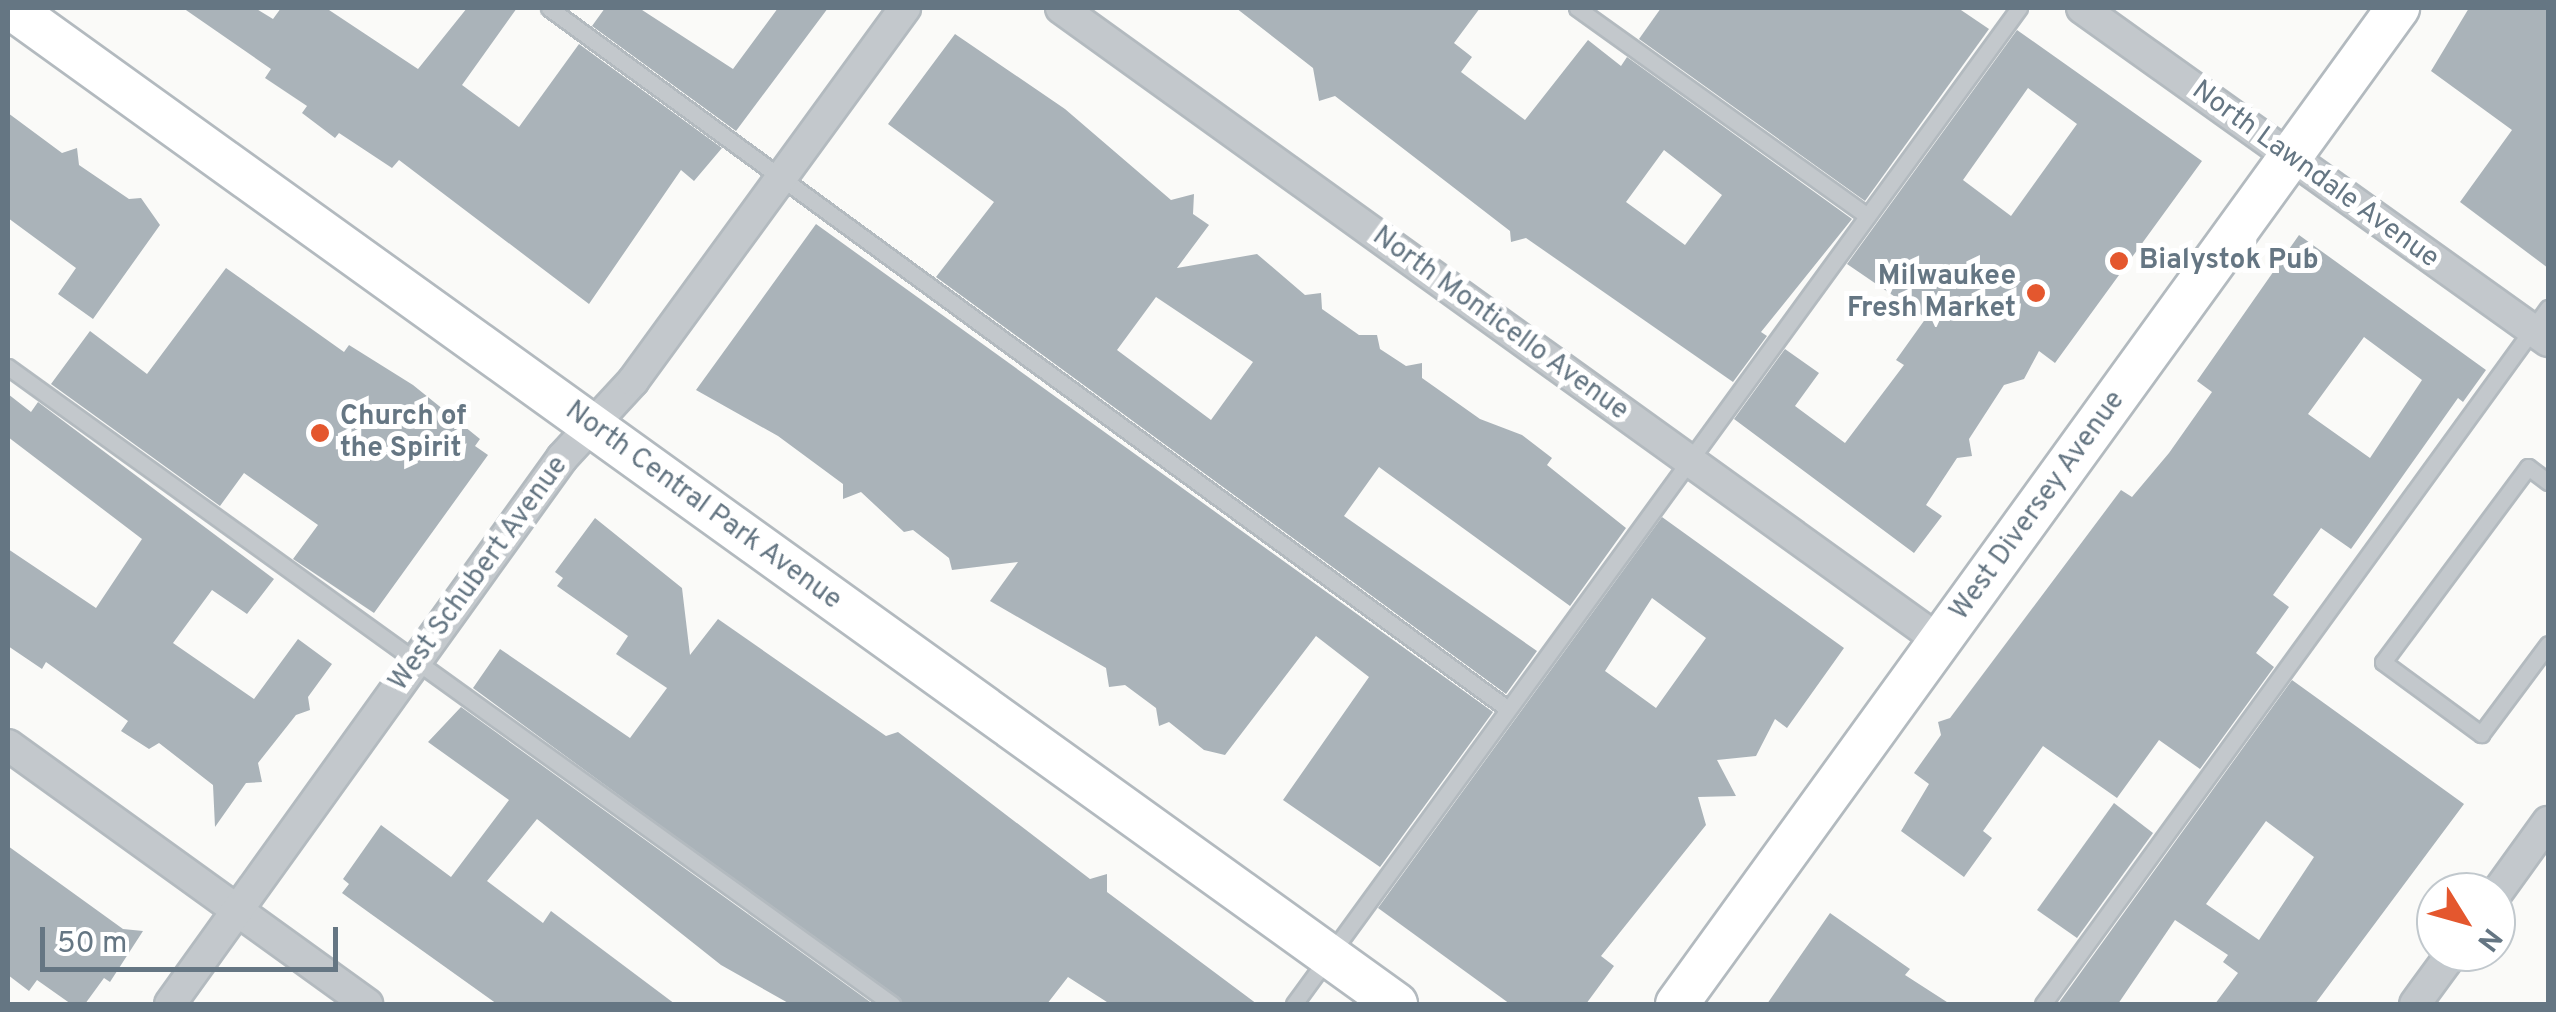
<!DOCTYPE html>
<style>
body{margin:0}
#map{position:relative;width:2556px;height:1012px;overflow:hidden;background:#fafaf8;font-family:Overpass,sans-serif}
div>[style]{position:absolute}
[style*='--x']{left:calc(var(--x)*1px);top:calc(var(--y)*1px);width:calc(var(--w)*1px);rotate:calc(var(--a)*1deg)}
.building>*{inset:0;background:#aab3b9}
.roads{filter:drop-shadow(2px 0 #b3babf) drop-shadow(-2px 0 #b3babf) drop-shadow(0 2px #b3babf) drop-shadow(0 -2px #b3babf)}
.lane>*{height:15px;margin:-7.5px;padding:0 7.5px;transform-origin:7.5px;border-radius:7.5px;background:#c3c8cc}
.street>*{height:30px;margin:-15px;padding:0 15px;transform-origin:15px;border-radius:15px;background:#c3c8cc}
.secondary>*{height:42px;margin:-21px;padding:0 21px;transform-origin:21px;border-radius:21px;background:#fff}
.dots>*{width:28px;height:28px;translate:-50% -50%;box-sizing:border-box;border:5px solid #fff;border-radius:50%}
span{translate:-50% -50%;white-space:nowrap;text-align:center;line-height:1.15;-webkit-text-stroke:10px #fff;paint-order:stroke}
.street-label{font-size:28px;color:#657683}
.poi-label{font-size:28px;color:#657683;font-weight:700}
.left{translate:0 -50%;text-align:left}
.right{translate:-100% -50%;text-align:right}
.frame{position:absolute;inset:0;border:10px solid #657683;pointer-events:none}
.north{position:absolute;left:2416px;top:872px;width:100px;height:100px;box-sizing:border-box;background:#fff;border:2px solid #c1c8cd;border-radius:50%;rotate:127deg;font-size:28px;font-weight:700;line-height:40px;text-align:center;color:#657683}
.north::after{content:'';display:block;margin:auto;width:35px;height:45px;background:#e4572e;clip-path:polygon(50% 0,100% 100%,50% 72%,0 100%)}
.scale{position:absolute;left:40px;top:927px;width:298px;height:45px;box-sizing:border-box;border:5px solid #657683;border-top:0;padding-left:12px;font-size:30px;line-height:35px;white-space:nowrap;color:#657683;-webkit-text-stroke:8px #fff;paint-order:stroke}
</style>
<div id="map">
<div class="building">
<i style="clip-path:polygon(183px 8px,255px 8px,273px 19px,281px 8px,326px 8px,418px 69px,467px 8px,517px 8px,462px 85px,519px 127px,579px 44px,722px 148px,694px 181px,681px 170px,589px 304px,399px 160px,392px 168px,339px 133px,335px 138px,302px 113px,307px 106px,265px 78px,271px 69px)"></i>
<i style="clip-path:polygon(605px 8px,639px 8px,733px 69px,778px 8px,828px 8px,736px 131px,592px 26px)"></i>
<i style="clip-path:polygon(evenodd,1236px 8px,1480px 8px,1454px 43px,1472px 57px,1461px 72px,1525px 120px,1588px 40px,1621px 66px,1627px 57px,1852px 219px,1761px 332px,1767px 336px,1733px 382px,1526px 238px,1511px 242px,1510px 231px,1335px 96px,1319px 101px,1313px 68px,1236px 8px,1664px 150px,1722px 195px,1685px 245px,1626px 202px,1664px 150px)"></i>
<i style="clip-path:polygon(1661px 8px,1958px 8px,1989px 29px,1865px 201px,1639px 39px)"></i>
<i style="clip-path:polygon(2469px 8px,2548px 8px,2548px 268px,2460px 202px,2512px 130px,2431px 71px)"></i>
<i style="clip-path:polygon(evenodd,2017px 30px,2202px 161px,2055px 363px,2039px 351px,2024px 379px,2004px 385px,1969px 439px,1972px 456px,1957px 458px,1926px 505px,1942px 516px,1914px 553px,1734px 419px,1785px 349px,1819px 373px,1795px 406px,1845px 443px,1904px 365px,1896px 360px,1926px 318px,1847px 264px,2017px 30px,2028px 88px,2077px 124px,2011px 216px,1963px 180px,2028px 88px)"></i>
<i style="clip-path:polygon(evenodd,955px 34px,1065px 109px,1171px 200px,1194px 194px,1193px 214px,1209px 225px,1177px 268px,1257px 254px,1305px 295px,1321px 293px,1322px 309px,1359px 335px,1377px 335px,1380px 349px,1406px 366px,1422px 363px,1422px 378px,1480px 419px,1522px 435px,1552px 458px,1547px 465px,1626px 528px,1570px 606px,1379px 467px,1344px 516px,1537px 651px,1506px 694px,936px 277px,994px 202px,888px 124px,955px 34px,1156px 297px,1253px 362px,1211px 420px,1117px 350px,1156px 297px)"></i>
<i style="clip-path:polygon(8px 113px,62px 153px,77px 148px,79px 165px,129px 199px,141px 198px,160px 225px,93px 319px,58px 294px,76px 268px,8px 218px)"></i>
<i style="clip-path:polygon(816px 224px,1493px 712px,1380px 867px,1283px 800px,1369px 677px,1316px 636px,1225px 755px,1204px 750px,1169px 722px,1159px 726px,1156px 708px,1125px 685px,1109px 687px,1106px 668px,990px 601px,1018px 562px,952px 570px,949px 558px,913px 530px,904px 532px,861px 492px,843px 499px,843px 484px,778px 436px,696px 390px)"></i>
<i style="clip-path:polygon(evenodd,2299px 235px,2486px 370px,2463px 402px,2458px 398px,2351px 549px,2321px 528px,2273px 595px,2289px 607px,2256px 653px,2274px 667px,2200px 769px,2159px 740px,2117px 798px,2043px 746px,1983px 831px,1992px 838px,1964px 877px,1901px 831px,1929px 784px,1914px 773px,1941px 735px,1938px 722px,1950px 718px,2121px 490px,2132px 497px,2169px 453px,2212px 392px,2197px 381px,2299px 235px,2364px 337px,2422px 380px,2370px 458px,2308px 414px,2364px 337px)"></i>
<i style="clip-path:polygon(226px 268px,344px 352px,349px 345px,413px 385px,480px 439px,475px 446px,488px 455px,374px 613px,293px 559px,318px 525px,244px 473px,220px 506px,51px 384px,90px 331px,147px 374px)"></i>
<i style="clip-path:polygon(8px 394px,31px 412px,38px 402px,274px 579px,247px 614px,212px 590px,173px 643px,254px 699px,298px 639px,332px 664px,308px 697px,310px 710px,296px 715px,258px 763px,262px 782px,246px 783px,215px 827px,213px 785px,159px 743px,149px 749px,121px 731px,128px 721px,46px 662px,42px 669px,8px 646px,8px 549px,96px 608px,142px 539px,8px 437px)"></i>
<i style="clip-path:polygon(evenodd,1662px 517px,1844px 648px,1787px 728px,1775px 719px,1756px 756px,1717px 760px,1736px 796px,1698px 797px,1706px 825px,1601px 956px,1614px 966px,1586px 1004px,1510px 1004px,1378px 908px,1662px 517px,1652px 598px,1706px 638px,1656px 708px,1605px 671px,1652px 598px)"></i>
<i style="clip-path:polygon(595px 518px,682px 588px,690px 655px,718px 619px,886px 736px,898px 732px,1090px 879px,1107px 874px,1107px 892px,1257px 1004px,1110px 1004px,1068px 977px,1047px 1004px,903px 1004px,473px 688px,500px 649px,630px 738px,667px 688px,616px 654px,628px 636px,557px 586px,563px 578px,555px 572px)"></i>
<i style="clip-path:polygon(evenodd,2292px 680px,2464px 804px,2315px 1004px,2215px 1004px,2238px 973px,2223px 962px,2228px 955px,2175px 920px,2118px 1004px,2058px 1004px,2292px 680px,2266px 821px,2314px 857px,2259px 940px,2206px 904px,2266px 821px)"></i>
<i style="clip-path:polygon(461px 707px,873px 1004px,790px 1004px,721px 965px,537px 819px,487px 881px,543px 923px,551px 911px,675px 1004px,497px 1004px,371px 914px,342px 893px,349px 884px,343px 879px,381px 825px,451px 877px,509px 800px,428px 742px)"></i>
<i style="clip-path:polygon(2114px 803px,2153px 833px,2077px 938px,2037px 910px)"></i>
<i style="clip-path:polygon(8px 846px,123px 929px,143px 931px,110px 982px,104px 978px,85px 1004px,71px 1004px,37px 980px,29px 991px,8px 975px)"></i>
<i style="clip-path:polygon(1830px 913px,1910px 969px,1905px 975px,1950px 1004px,1767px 1004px)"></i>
</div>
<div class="roads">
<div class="lane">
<i style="--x:549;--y:8;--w:1188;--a:36.17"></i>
<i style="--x:1577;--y:8;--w:357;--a:35.6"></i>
<i style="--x:8;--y:367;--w:1090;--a:35.78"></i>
<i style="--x:2548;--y:482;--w:25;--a:-143"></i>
<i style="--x:2528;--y:467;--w:243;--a:126.6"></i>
<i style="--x:2383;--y:662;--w:122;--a:36.3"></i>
<i style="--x:2481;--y:734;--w:112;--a:-53.3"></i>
<i style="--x:1294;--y:1004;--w:1232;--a:-53.95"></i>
<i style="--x:2043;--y:1004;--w:860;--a:-54.04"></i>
</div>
<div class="street">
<i style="--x:1061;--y:8;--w:1083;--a:35.76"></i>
<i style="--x:2082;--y:8;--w:573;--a:35.55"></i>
<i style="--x:8;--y:745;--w:443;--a:35.8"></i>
<i style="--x:2496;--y:894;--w:89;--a:-54.2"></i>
<i style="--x:170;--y:1004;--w:672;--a:-54.32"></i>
<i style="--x:562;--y:458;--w:105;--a:-47.3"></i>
<i style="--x:633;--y:381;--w:462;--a:-53.9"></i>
<i style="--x:2415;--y:1004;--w:64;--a:-53.8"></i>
</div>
<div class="secondary">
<i style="--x:11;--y:8;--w:1706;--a:35.72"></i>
<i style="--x:1677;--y:1004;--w:1230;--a:-54.1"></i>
</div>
</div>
<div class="dots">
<i style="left:2119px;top:261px;background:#e4572e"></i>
<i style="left:2036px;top:293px;background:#e4572e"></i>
<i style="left:320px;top:433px;background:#e4572e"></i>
</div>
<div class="street-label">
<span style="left:2315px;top:175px;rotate:36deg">North Lawndale Avenue</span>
<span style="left:1500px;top:324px;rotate:36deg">North Monticello Avenue</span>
<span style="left:703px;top:506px;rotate:36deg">North Central Park Avenue</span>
<span style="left:2038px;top:506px;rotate:-54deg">West Diversey Avenue</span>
<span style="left:479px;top:574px;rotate:-54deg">West Schubert Avenue</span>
</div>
<div class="poi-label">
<span class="left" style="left:2139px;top:261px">Bialystok Pub</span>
<span class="right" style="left:2016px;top:293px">Milwaukee<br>Fresh Market</span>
<span class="left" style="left:340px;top:433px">Church of<br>the Spirit</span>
</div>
<div class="frame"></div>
<div class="north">N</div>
<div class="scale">50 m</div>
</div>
